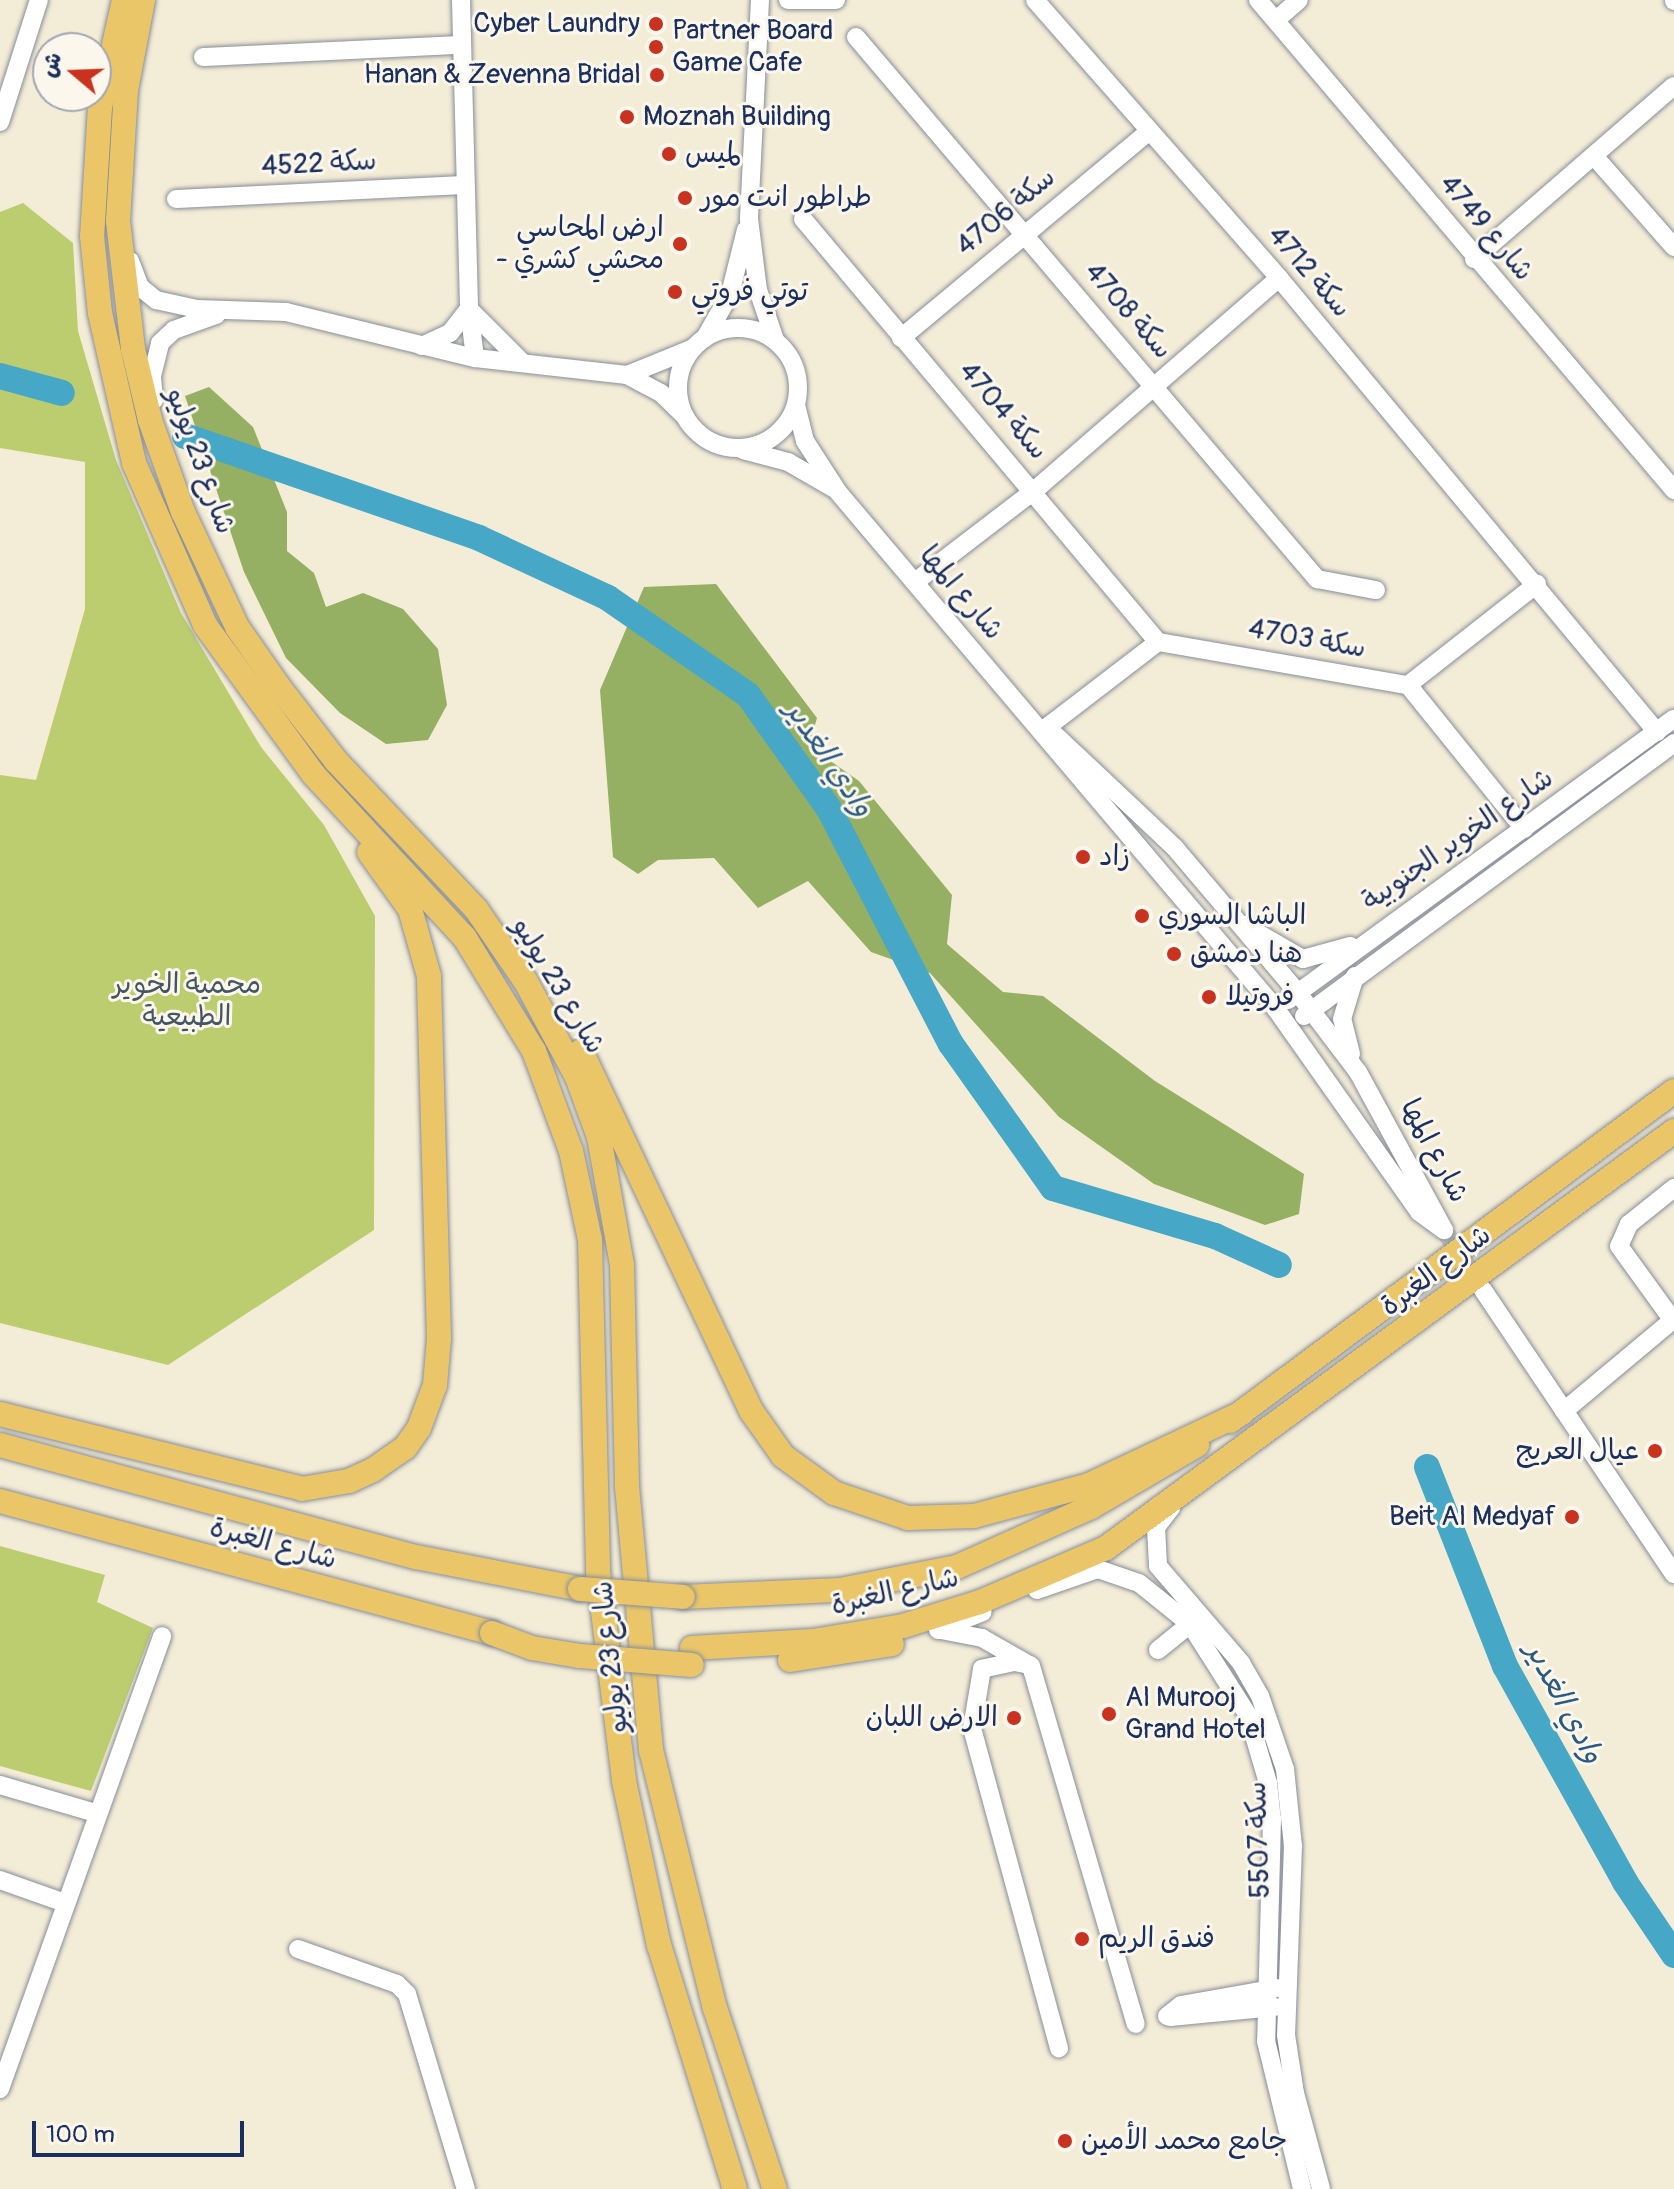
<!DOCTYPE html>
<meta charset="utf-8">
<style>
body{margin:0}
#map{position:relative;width:1674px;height:2189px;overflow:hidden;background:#f3ecd6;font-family:Pangolin,"Playpen Sans Arabic",sans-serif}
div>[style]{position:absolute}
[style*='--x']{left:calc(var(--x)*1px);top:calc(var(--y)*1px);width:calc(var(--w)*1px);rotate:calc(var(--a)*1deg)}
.green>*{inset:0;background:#bccd70}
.forest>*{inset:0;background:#95b062}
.river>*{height:26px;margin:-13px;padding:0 13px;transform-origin:13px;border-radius:13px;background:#46a7c6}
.minor-tunnel>*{height:18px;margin-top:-9px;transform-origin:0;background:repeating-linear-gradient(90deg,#c8c6be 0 18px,transparent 0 27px)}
.roads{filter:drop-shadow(0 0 2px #878e9a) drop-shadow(0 0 2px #878e9a)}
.minor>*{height:18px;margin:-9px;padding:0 9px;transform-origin:9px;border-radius:9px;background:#fff}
.minor>.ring{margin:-9px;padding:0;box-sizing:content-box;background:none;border:18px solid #fff;border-radius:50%}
.major>*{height:24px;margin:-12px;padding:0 12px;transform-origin:12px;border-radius:12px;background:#ebc669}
.bridges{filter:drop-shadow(0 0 2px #878e9a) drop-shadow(0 0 2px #878e9a)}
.major-bridge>*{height:24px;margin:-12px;padding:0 12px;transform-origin:12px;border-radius:12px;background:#ebc669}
.dots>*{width:22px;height:22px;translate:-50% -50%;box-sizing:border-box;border:4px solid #fbf7ec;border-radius:50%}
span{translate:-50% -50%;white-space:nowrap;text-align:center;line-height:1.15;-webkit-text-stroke:6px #fbf7ec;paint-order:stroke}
.poi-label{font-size:28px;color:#1b2f5e}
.right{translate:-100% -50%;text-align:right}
.left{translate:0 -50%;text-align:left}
.street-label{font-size:28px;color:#1b2f5e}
.park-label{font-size:28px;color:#435662}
.water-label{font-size:30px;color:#2a5982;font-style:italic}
.north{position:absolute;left:32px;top:32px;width:80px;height:80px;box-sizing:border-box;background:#fbf7ec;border:2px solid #a1a7b3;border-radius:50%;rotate:289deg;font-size:22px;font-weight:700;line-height:32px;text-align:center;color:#1b2f5e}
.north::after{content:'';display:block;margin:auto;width:28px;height:36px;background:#c8321e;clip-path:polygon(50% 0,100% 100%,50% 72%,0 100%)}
.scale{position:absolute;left:32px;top:2121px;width:212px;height:36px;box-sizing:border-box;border:4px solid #1b2f5e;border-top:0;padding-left:10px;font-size:24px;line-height:28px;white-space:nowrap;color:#1b2f5e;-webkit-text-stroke:6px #fbf7ec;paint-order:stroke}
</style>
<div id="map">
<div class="green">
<div style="clip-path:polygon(23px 203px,73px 243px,78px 331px,116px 460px,181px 613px,261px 747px,324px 825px,375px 916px,374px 1230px,168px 1365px,0 1323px,0 775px,36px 780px,85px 609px,85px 462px,0 448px,0 212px)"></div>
<div style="clip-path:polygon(0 1546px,105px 1575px,97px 1602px,153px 1628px,91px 1791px,0 1766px)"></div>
</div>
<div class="forest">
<div style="clip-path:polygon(209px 387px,253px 427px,287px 512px,287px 551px,314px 573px,326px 607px,363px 593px,403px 609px,438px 649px,447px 705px,428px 740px,386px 744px,340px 713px,286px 658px,244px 572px,185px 396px)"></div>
<div style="clip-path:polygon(716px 584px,817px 718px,809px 746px,859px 781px,952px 895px,947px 944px,1003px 992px,1043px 996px,1155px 1081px,1304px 1174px,1299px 1214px,1265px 1225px,1154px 1184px,1059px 1117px,930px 973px,871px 952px,808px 881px,758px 908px,714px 858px,658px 860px,638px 874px,613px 857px,600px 690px,644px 587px)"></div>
</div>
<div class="river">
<div style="--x:0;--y:376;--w:64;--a:15.3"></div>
<div style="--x:185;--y:436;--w:311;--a:19.1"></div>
<div style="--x:479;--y:538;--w:142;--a:24.9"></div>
<div style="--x:608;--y:598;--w:170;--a:34.7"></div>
<div style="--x:748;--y:695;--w:140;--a:54.6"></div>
<div style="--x:829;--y:809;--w:265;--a:62.6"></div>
<div style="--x:951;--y:1044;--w:176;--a:54.7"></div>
<div style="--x:1053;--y:1188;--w:169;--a:16.5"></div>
<div style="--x:1215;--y:1236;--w:70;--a:24.4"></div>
<div style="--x:1427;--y:1467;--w:214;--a:68.6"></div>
<div style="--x:1505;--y:1666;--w:247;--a:60.9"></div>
<div style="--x:1625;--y:1882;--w:88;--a:56.1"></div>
</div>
<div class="minor-tunnel">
<div style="--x:1444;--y:1230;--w:69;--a:56.8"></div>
</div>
<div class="roads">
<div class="minor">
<div style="--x:461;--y:0;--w:309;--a:88.5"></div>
<div style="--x:469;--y:309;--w:49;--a:83"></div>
<div style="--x:760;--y:0;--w:219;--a:92.9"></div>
<div style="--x:749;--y:219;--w:72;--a:82.8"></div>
<div style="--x:758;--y:290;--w:53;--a:71.2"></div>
<div style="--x:788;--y:0;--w:48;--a:0"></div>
<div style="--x:1035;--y:0;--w:370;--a:48.7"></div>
<div style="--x:1279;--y:278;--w:591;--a:50.22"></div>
<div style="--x:1258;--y:0;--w:643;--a:49.67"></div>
<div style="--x:1674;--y:0;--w:1;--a:90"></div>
<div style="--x:1276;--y:20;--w:30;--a:-41"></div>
<div style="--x:856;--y:37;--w:712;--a:49.62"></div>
<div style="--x:1317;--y:579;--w:60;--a:10.6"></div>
<div style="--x:203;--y:57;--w:259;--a:-2.7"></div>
<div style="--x:0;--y:122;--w:128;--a:-72.3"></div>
<div style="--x:1594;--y:156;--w:121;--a:48.7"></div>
<div style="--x:176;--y:199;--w:289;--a:-2.8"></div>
<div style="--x:803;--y:219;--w:552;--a:50"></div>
<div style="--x:1474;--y:259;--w:264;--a:-40.9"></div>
<div style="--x:130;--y:261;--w:28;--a:69"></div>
<div style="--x:140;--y:287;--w:21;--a:39"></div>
<div style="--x:156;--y:300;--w:42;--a:12.4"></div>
<div style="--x:197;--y:309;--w:89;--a:1.9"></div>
<div style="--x:286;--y:312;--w:195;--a:13.7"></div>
<div style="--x:475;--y:358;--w:153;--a:6.4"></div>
<div style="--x:627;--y:375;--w:38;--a:28"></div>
<div style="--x:661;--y:393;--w:32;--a:44"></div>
<div class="ring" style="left:678px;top:328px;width:102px;height:102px"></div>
<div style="--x:705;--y:338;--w:51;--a:-60.4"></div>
<div style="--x:730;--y:294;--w:66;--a:-76"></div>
<div style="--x:901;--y:338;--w:322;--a:-39.8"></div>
<div style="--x:422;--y:346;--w:31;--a:-25"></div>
<div style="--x:450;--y:333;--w:31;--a:-52"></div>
<div style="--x:469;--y:309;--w:75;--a:45"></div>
<div style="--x:627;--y:375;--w:69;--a:-22.1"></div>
<div style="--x:154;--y:400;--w:24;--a:-95"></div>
<div style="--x:152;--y:376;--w:34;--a:-76"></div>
<div style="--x:160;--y:343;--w:19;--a:-43"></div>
<div style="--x:174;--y:330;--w:45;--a:-19.7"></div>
<div style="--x:796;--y:405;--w:37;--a:76"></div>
<div style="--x:805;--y:441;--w:61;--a:57.1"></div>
<div style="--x:838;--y:492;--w:678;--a:49.73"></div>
<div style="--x:1276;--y:1009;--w:248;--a:54.8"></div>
<div style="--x:1419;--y:1212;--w:31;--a:36"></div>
<div style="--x:743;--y:450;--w:47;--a:14.9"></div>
<div style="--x:788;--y:462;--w:52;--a:30"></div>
<div style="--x:915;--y:582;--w:151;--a:-37.5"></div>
<div style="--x:1035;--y:490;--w:323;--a:-41"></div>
<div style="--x:1408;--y:685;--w:164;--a:-38.1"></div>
<div style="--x:1042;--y:731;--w:146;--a:-37.5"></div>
<div style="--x:1158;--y:642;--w:254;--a:9.8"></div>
<div style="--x:1408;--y:685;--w:185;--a:51.1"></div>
<div style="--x:1052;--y:732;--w:169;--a:43.3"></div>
<div style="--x:1175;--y:848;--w:190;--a:49.7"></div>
<div style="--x:1298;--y:993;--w:99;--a:52.8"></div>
<div style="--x:1358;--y:1072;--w:180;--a:61.4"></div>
<div style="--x:1244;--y:925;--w:68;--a:30"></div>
<div style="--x:1303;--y:959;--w:49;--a:-15.5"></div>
<div style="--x:1288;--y:1000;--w:477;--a:-36.1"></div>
<div style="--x:1304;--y:1016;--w:460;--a:-36.4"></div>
<div style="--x:1351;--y:1054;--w:36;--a:-104"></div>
<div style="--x:1342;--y:1019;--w:45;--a:-73.2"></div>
<div style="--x:1674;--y:1188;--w:58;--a:141.3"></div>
<div style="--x:1629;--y:1224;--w:24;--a:114"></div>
<div style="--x:1619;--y:1246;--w:94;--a:54.1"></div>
<div style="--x:1483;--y:1290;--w:342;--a:56.1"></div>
<div style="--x:1564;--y:1411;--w:142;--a:-39.9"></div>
<div style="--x:1171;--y:1508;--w:24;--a:128"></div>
<div style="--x:1156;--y:1527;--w:39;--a:87"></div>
<div style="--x:1158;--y:1566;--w:128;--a:49.4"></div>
<div style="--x:1241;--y:1663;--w:38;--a:60"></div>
<div style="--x:1260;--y:1696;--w:77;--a:71.1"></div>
<div style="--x:1285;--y:1769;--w:77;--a:84.1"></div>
<div style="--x:1293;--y:1846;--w:189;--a:92.1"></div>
<div style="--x:1286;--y:2035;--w:59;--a:81.2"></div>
<div style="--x:1295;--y:2093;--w:99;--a:74.8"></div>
<div style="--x:1037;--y:1590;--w:65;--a:-19"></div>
<div style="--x:1098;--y:1569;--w:43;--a:18.9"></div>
<div style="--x:1139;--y:1583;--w:65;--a:38.8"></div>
<div style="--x:1190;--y:1624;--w:108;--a:57.5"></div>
<div style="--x:1248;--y:1715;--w:71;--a:73.6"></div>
<div style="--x:1268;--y:1783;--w:36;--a:84"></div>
<div style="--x:1272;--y:1819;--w:222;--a:91.5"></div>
<div style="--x:1266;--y:2041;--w:152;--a:76.3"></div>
<div style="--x:938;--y:1630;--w:48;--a:-21.8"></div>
<div style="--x:941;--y:1630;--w:42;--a:11"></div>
<div style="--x:982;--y:1638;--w:56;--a:29.7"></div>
<div style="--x:1031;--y:1666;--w:373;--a:73.7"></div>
<div style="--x:1158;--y:1650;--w:41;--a:-39.1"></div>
<div style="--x:1030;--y:1665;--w:16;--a:-169"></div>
<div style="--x:1014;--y:1662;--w:33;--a:168"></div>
<div style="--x:982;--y:1669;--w:60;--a:99.6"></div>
<div style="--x:972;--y:1728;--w:332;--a:74.8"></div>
<div style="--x:0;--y:1785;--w:100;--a:16.3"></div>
<div style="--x:0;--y:1880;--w:69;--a:19.5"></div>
<div style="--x:298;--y:1949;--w:105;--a:19.5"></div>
<div style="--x:397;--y:1984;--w:14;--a:45"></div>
<div style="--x:407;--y:1994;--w:204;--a:73.2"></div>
<div style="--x:1167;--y:2016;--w:18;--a:-38"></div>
<div style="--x:1181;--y:2005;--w:97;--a:-10.1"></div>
<div style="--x:1170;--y:2017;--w:105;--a:-5.4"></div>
<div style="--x:0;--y:2089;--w:481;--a:-70.3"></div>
</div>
<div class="major">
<div style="--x:124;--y:0;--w:110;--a:102.6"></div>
<div style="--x:100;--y:107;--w:129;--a:93.5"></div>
<div style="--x:92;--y:236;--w:77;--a:84.1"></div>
<div style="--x:100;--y:313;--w:154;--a:77.2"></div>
<div style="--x:134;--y:463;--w:177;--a:66.3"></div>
<div style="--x:205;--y:625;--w:185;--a:54"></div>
<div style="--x:314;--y:775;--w:222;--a:47.2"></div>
<div style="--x:465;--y:938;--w:132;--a:58.6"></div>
<div style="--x:534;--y:1051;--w:107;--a:69.7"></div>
<div style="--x:571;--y:1151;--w:91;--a:77.9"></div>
<div style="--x:590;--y:1240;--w:331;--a:88.6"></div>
<div style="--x:598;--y:1571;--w:212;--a:82.9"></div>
<div style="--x:624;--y:1781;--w:168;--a:78"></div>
<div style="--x:659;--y:1945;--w:256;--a:72.7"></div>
<div style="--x:143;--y:0;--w:92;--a:100.7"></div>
<div style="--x:126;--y:90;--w:131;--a:93.5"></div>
<div style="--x:118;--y:221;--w:129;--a:83.3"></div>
<div style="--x:133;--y:349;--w:73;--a:76.5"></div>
<div style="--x:150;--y:420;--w:98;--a:70.3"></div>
<div style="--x:183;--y:512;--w:127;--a:64.8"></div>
<div style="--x:237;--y:627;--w:73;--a:55"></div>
<div style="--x:279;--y:687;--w:93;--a:52.4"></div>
<div style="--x:336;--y:761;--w:204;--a:46.6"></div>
<div style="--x:476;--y:909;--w:88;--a:55.6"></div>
<div style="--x:526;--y:982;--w:108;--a:61.8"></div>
<div style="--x:577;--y:1077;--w:64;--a:69.9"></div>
<div style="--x:599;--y:1137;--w:130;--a:79.8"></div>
<div style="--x:622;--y:1265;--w:221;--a:88.7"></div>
<div style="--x:627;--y:1486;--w:265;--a:84.8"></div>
<div style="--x:651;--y:1750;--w:266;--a:76.1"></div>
<div style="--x:715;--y:2008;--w:191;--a:71.7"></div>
<div style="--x:581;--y:1051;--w:399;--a:64.7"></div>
<div style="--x:752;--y:1412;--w:54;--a:54.8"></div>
<div style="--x:783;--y:1456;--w:63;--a:36"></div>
<div style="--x:834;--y:1493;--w:78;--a:18.7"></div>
<div style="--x:908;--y:1518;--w:66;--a:-1.7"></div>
<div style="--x:974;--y:1516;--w:119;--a:-15.1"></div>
<div style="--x:1089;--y:1485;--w:169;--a:-25.2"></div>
<div style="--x:0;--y:1414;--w:311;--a:13.9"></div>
<div style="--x:302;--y:1489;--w:48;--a:-9.7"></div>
<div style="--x:349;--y:1481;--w:26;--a:-25"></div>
<div style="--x:373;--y:1470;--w:39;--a:-35"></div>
<div style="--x:405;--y:1448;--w:24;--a:-55"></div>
<div style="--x:419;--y:1428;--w:46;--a:-69.6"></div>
<div style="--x:435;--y:1385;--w:47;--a:-85.1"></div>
<div style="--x:439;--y:1338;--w:362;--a:-91.6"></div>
<div style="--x:429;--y:976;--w:70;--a:-105.8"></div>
<div style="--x:410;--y:909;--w:70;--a:-125.7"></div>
<div style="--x:1230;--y:1421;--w:553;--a:-36.62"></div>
<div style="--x:0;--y:1445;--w:431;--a:15.1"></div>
<div style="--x:416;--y:1557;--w:167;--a:11"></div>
<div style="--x:0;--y:1501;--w:509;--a:15.02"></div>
<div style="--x:683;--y:1597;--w:157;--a:-2.6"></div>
<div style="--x:840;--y:1590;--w:119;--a:-11.1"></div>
<div style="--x:957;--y:1567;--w:147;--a:-24.1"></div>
<div style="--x:1091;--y:1507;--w:123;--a:-30.3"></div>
<div style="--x:692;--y:1648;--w:121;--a:-3.3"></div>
<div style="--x:813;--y:1641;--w:91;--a:-9.5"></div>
<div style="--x:903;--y:1626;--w:81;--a:-17.3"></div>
<div style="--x:980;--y:1602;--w:137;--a:-23.2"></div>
<div style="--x:1106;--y:1548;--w:705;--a:-36.28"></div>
<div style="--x:790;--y:1660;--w:103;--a:-8.9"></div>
</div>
</div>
<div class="bridges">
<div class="major-bridge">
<div style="--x:580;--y:1589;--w:103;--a:4.4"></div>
<div style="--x:492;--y:1633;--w:43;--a:20.6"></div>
<div style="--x:532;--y:1648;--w:49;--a:9.5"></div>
<div style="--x:580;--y:1656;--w:112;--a:4.6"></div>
</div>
</div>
<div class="dots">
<div style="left:656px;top:24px;background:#c8321e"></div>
<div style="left:656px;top:47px;background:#c8321e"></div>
<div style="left:657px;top:75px;background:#c8321e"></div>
<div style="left:627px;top:117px;background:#c8321e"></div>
<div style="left:669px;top:154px;background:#c8321e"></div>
<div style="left:685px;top:198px;background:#c8321e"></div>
<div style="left:680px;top:244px;background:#c8321e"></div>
<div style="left:675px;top:292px;background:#c8321e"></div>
<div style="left:1083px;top:857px;background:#c8321e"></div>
<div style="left:1142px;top:916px;background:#c8321e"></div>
<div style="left:1174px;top:954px;background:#c8321e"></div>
<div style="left:1209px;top:997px;background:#c8321e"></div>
<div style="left:1655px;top:1451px;background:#c8321e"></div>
<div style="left:1572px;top:1517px;background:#c8321e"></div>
<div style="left:1109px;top:1714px;background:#c8321e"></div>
<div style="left:1014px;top:1718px;background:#c8321e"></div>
<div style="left:1082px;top:1939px;background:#c8321e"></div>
<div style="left:1065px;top:2141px;background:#c8321e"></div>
</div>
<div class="poi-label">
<span class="right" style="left:640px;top:24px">Cyber Laundry</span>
<span class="left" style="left:672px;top:47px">Partner Board<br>Game Cafe</span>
<span class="right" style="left:641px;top:75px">Hanan &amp; Zevenna Bridal</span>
<span class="left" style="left:643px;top:117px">Moznah Building</span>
<span class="left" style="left:685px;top:154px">لميس</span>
<span class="left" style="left:701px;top:198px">طراطور انت مور</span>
<span class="right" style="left:664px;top:244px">ارض المحاسي<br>- محشي كشري</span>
<span class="left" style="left:691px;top:292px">توتي فروتي</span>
<span class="left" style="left:1099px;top:857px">زاد</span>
<span class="left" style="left:1158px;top:916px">الباشا السوري</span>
<span class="left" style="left:1190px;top:954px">هنا دمشق</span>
<span class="left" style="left:1225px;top:997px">فروتيلا</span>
<span class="right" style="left:1639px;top:1451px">عيال العريج</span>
<span class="right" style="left:1556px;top:1517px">Beit Al Medyaf</span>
<span class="left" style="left:1125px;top:1714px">Al Murooj<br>Grand Hotel</span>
<span class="right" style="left:998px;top:1718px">الارض اللبان</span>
<span class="left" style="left:1098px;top:1939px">فندق الريم</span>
<span class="left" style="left:1081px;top:2141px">جامع محمد الأمين</span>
</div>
<div class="street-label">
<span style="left:319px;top:164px;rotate:-3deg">سكة 4522</span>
<span style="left:1006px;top:212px;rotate:-40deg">4706 سكة</span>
<span style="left:1486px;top:228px;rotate:50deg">4749 شارع</span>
<span style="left:1309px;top:272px;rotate:49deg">سكة 4712</span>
<span style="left:1128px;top:311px;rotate:49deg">سكة 4708</span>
<span style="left:1003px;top:411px;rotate:49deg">سكة 4704</span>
<span style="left:200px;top:461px;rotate:70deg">شارع 23 يوليو</span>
<span style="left:961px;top:593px;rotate:50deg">شارع المها</span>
<span style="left:1307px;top:639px;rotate:10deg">4703 سكة</span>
<span style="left:1458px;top:840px;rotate:-35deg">شارع الخوير الجنوبية</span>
<span style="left:558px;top:986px;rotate:59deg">شارع 23 يوليو</span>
<span style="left:1434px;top:1151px;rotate:62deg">شارع المها</span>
<span style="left:1436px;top:1271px;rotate:-37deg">شارع الغبرة</span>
<span style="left:273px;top:1544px;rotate:15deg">شارع الغبرة</span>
<span style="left:895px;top:1592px;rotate:-13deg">شارع الغبرة</span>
<span style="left:611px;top:1657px;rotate:-96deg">شارع 23 يوليو</span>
<span style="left:1259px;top:1840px;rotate:-92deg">سكة 5507</span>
</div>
<div class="park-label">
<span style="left:187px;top:1001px">محمية الخوير<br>الطبيعية</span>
</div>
<div class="water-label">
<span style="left:829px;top:759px;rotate:56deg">وادي الغدير</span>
<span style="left:1564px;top:1703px;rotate:62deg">وادي الغدير</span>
</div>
<div class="north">ش</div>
<div class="scale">100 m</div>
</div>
